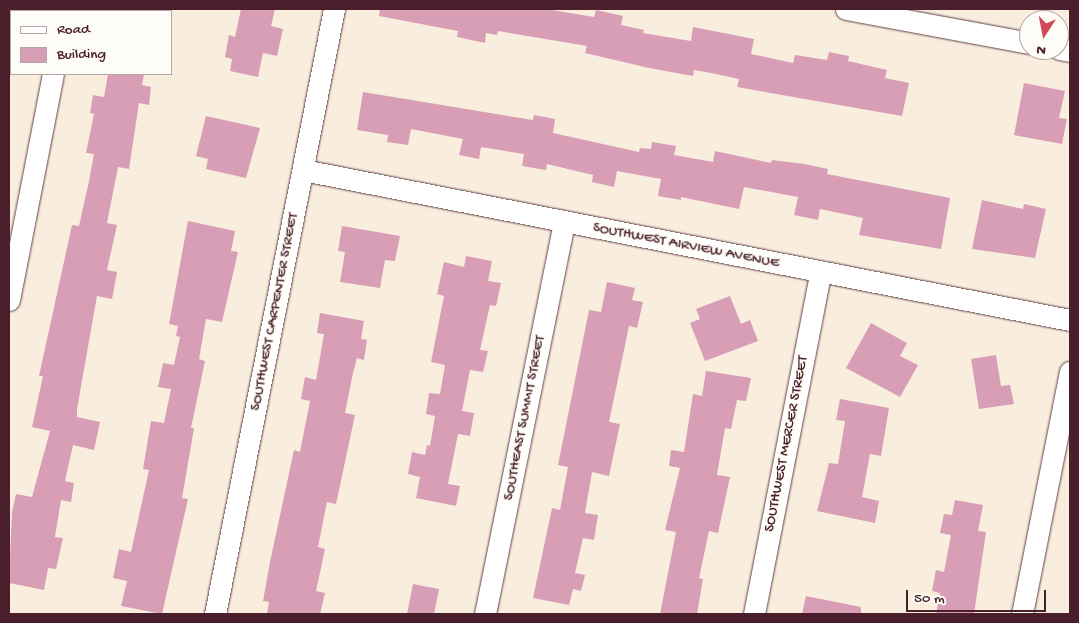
<!DOCTYPE html>
<style>
body{margin:0}
#map{position:relative;width:1079px;height:623px;overflow:hidden;background:#f9eede;font-family:"Gochi Hand",sans-serif}
div>[style]{position:absolute}
[style*='--x']{left:calc(var(--x)*1px);top:calc(var(--y)*1px);width:calc(var(--w)*1px);rotate:calc(var(--a)*1deg)}
.building>*{inset:0;background:#d79eb5}
.roads{filter:drop-shadow(0 0 1px #643e46) drop-shadow(0 0 1px #643e46)}
.minor>*{height:21px;margin:-10.5px;padding:0 10.5px;transform-origin:10.5px;border-radius:10.5px;background:#fff}
span{translate:-50% -50%;white-space:nowrap;text-align:center;line-height:1.15;-webkit-text-stroke:4.5px #fdfcf7;paint-order:stroke}
.street-label{font-size:15px;color:#4a1f2b}
.frame{position:absolute;inset:0;border:10px solid #4a1f2b;pointer-events:none}
.legend{position:absolute;left:10px;top:10px;width:162px;height:65px;box-sizing:border-box;background:#fdfcf7;border:1px solid #b5a4a5;margin:0;padding:6px 9px;list-style:none;font-size:15px;color:#4a1f2b}
.legend li{display:flex;align-items:center;gap:10px;height:25px}
.legend b{width:25px;border:1px solid #b5a4a5}
.north{position:absolute;left:1019px;top:10px;width:50px;height:50px;box-sizing:border-box;background:#fdfcf7;border:1px solid #b5a4a5;border-radius:50%;rotate:191deg;font-size:14px;font-weight:700;line-height:20px;text-align:center;color:#4a1f2b}
.north::after{content:'';display:block;margin:auto;width:18px;height:22px;background:#d1495b;clip-path:polygon(50% 0,100% 100%,50% 72%,0 100%)}
.scale{position:absolute;left:906px;top:590px;width:140px;height:22px;box-sizing:border-box;border:2px solid #4a1f2b;border-top:0;padding-left:6px;font-size:15px;line-height:18px;white-space:nowrap;color:#4a1f2b;-webkit-text-stroke:4px #fdfcf7;paint-order:stroke}
</style>
<div id="map">
<div class="building">
<div style="clip-path:polygon(241px 9px,275px 9px,271px 26px,283px 29px,277px 56px,263px 53px,258px 77px,230px 71px,232px 59px,225px 57px,229px 35px,235px 37px)"></div>
<div style="clip-path:polygon(380px 9px,546px 9px,594px 17px,596px 10px,623px 16px,621px 25px,644px 30px,643px 33px,691px 41px,693px 27px,754px 39px,751px 54px,793px 63px,795px 55px,827px 60px,829px 52px,849px 56px,848px 61px,887px 70px,885px 78px,909px 83px,902px 116px,737px 87px,739px 79px,711px 73px,694px 70px,693px 76px,649px 68px,585px 53px,587px 46px,498px 31px,497px 35px,486px 33px,485px 43px,457px 37px,458px 31px,379px 16px)"></div>
<div style="clip-path:polygon(108px 74px,144px 74px,142px 85px,151px 87px,149px 105px,139px 103px,129px 169px,118px 167px,107px 223px,117px 225px,107px 270px,117px 272px,112px 299px,97px 296px,77px 409px,77px 417px,100px 422px,94px 450px,73px 445px,65px 481px,74px 483px,71px 502px,61px 500px,55px 537px,63px 538px,56px 569px,48px 568px,44px 590px,9px 583px,12px 512px,16px 494px,32px 497px,50px 431px,32px 427px,43px 376px,39px 376px,72px 225px,79px 226px,89px 181px,94px 154px,86px 153px,94px 114px,90px 113px,93px 95px,104px 97px)"></div>
<div style="clip-path:polygon(1024px 83px,1065px 91px,1059px 118px,1067px 119px,1062px 144px,1014px 135px)"></div>
<div style="clip-path:polygon(363px 92px,533px 120px,534px 115px,555px 119px,553px 133px,639px 152px,640px 148px,651px 149px,652px 142px,676px 146px,674px 155px,713px 162px,715px 151px,771px 163px,772px 160px,804px 164px,828px 169px,827px 174px,950px 198px,941px 249px,859px 235px,863px 218px,820px 209px,818px 220px,794px 215px,798px 197px,744px 187px,739px 209px,681px 197px,681px 200px,658px 196px,661px 179px,617px 171px,614px 187px,592px 182px,593px 175px,547px 164px,546px 170px,522px 166px,524px 154px,481px 147px,479px 159px,459px 155px,463px 139px,411px 129px,408px 145px,387px 142px,388px 135px,357px 130px)"></div>
<div style="clip-path:polygon(206px 116px,260px 128px,246px 178px,206px 169px,208px 159px,196px 156px)"></div>
<div style="clip-path:polygon(982px 200px,1023px 209px,1024px 204px,1046px 209px,1035px 258px,972px 249px)"></div>
<div style="clip-path:polygon(188px 221px,235px 231px,231px 251px,238px 252px,222px 322px,206px 319px,199px 359px,205px 361px,191px 428px,194px 428px,182px 498px,188px 499px,162px 614px,121px 606px,127px 581px,113px 578px,119px 549px,131px 552px,149px 470px,143px 469px,151px 421px,164px 423px,171px 389px,158px 387px,163px 363px,174px 365px,180px 337px,176px 336px,178px 326px,169px 324px)"></div>
<div style="clip-path:polygon(342px 226px,400px 236px,395px 261px,385px 260px,380px 288px,340px 282px,345px 252px,338px 251px)"></div>
<div style="clip-path:polygon(466px 256px,492px 261px,488px 281px,501px 283px,496px 306px,490px 305px,480px 350px,488px 351px,483px 372px,470px 370px,462px 411px,474px 413px,470px 436px,458px 434px,448px 484px,460px 486px,456px 506px,416px 498px,420px 477px,408px 474px,412px 452px,425px 455px,427px 445px,430px 446px,435px 416px,426px 414px,429px 393px,440px 394px,445px 365px,431px 362px,444px 296px,437px 294px,444px 262px,464px 267px)"></div>
<div style="clip-path:polygon(607px 282px,635px 288px,632px 300px,643px 302px,637px 328px,629px 326px,609px 422px,620px 424px,609px 476px,592px 472px,585px 513px,598px 515px,594px 540px,583px 538px,575px 573px,585px 575px,581px 591px,573px 589px,569px 605px,533px 598px,552px 508px,560px 510px,568px 467px,558px 465px,589px 310px,601px 312px)"></div>
<div style="clip-path:polygon(730px 296px,741px 324px,750px 320px,758px 341px,705px 361px,690px 323px,700px 319px,696px 309px)"></div>
<div style="clip-path:polygon(320px 313px,364px 321px,361px 339px,367px 340px,364px 360px,357px 358px,353px 373px,345px 413px,355px 415px,336px 504px,327px 502px,318px 547px,325px 549px,316px 591px,325px 593px,320px 614px,267px 614px,269px 602px,263px 601px,270px 562px,294px 450px,300px 452px,310px 401px,301px 399px,305px 377px,316px 380px,324px 334px,317px 333px)"></div>
<div style="clip-path:polygon(871px 323px,907px 343px,900px 356px,918px 365px,900px 397px,846px 368px)"></div>
<div style="clip-path:polygon(996px 355px,1001px 386px,1010px 385px,1014px 404px,979px 409px,971px 359px)"></div>
<div style="clip-path:polygon(706px 371px,751px 378px,746px 401px,737px 400px,731px 429px,725px 428px,717px 475px,730px 477px,718px 533px,709px 531px,699px 578px,703px 579px,697px 614px,660px 614px,676px 532px,665px 530px,680px 468px,669px 466px,671px 450px,684px 452px,693px 394px,702px 396px)"></div>
<div style="clip-path:polygon(840px 399px,889px 408px,881px 456px,870px 454px,862px 497px,879px 501px,875px 523px,817px 511px,829px 463px,838px 464px,845px 421px,836px 420px)"></div>
<div style="clip-path:polygon(955px 500px,983px 505px,978px 531px,986px 532px,974px 614px,936px 614px,940px 593px,932px 591px,936px 570px,944px 572px,951px 535px,940px 533px,944px 514px,952px 515px)"></div>
<div style="clip-path:polygon(413px 584px,439px 589px,434px 614px,407px 614px)"></div>
<div style="clip-path:polygon(806px 596px,861px 607px,861px 614px,802px 614px)"></div>
</div>
<div class="roads">
<div class="minor">
<div style="--x:846;--y:9;--w:186;--a:10.5"></div>
<div style="--x:65;--y:11;--w:2;--a:-63"></div>
<div style="--x:1059;--y:49;--w:11;--a:10"></div>
<div style="--x:303;--y:170;--w:782;--a:11.07"></div>
<div style="--x:9;--y:300;--w:230;--a:-79"></div>
<div style="--x:215;--y:614;--w:617;--a:-78.87"></div>
<div style="--x:485;--y:614;--w:400;--a:-78.6"></div>
<div style="--x:754;--y:614;--w:347;--a:-79"></div>
<div style="--x:1022;--y:614;--w:247;--a:-78.8"></div>
</div>
</div>
<div class="street-label">
<span style="left:686px;top:246px;rotate:11deg">SOUTHWEST AIRVIEW AVENUE</span>
<span style="left:275px;top:312px;rotate:-79deg">SOUTHWEST CARPENTER STREET</span>
<span style="left:525px;top:418px;rotate:-79deg">SOUTHEAST SUMMIT STREET</span>
<span style="left:787px;top:444px;rotate:-79deg">SOUTHWEST MERCER STREET</span>
</div>
<div class="frame"></div>
<ul class="legend">
<li><b style="height:6px;background:#fff"></b>Road</li>
<li><b style="height:14px;background:#d79eb5"></b>Building</li>
</ul>
<div class="north">N</div>
<div class="scale">50 m</div>
</div>
